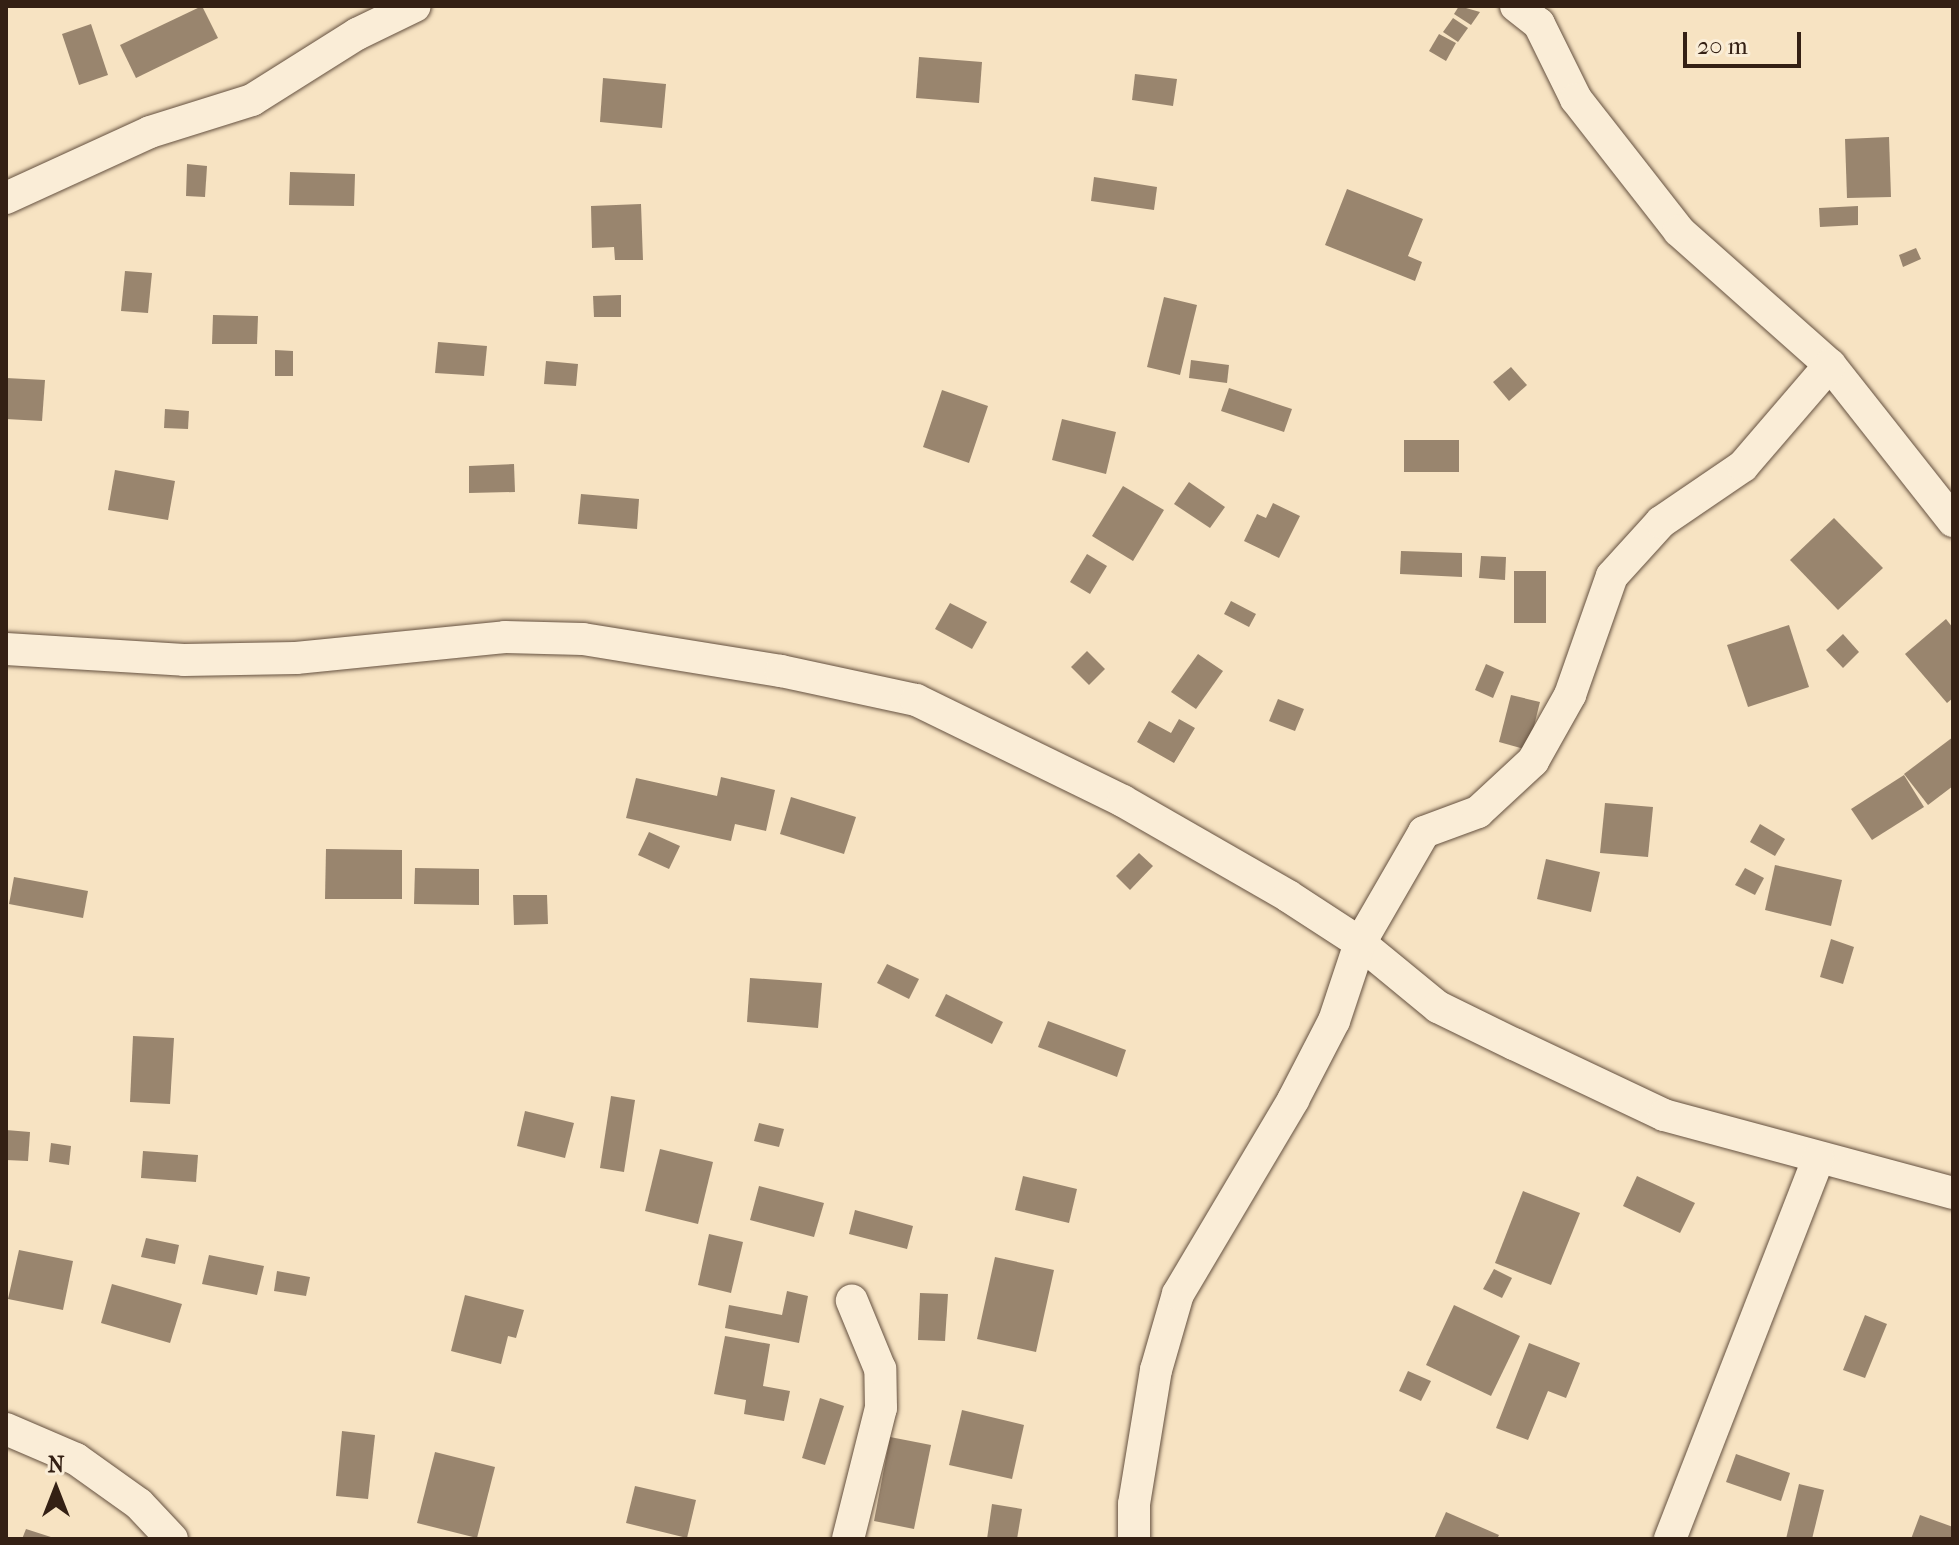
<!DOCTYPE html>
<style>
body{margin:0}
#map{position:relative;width:1959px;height:1545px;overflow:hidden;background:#f7e3c2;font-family:"IM FELL French Canon",serif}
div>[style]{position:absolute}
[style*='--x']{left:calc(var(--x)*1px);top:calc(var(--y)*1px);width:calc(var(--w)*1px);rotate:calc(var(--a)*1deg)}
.building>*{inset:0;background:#99856e}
.roads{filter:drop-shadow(0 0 2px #655140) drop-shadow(0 0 2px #655140)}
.street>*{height:32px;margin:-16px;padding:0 16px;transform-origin:16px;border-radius:16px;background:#faedd7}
span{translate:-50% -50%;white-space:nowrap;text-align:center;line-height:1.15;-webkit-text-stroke:6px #faedd7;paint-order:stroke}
.frame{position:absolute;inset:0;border:8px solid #342014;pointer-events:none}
.north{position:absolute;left:16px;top:1449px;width:80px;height:80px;-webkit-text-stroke:6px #faedd7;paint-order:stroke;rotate:0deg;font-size:22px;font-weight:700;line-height:32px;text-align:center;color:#342014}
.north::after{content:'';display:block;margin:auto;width:28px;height:36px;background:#342014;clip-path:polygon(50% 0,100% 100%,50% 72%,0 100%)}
.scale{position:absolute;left:1683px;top:32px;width:118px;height:36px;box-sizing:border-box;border:4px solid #342014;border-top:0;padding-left:10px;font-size:24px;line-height:28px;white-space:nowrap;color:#342014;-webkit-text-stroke:6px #faedd7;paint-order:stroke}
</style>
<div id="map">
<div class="building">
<div style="clip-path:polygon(202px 6px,218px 38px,136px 78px,120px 45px)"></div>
<div style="clip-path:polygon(1459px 6px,1480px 12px,1471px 25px,1454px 14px)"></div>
<div style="clip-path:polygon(1453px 18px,1468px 28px,1458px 42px,1443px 32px)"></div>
<div style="clip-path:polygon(91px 24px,108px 75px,79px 85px,62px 34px)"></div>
<div style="clip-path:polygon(1439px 34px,1456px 43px,1446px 61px,1429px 51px)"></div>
<div style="clip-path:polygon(919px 57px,982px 62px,979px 103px,916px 98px)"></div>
<div style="clip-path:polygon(1135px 74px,1177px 79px,1173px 106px,1132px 100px)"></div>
<div style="clip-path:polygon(603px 78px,666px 84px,662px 128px,600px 122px)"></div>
<div style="clip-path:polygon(1889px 137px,1891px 197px,1847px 198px,1845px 139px)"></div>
<div style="clip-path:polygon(187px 164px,207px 166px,205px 197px,186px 196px)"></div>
<div style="clip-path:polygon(290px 172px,355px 174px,354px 206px,289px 205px)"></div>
<div style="clip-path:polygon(1094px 177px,1157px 187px,1154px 210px,1091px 201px)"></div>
<div style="clip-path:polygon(1347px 189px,1423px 219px,1408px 256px,1422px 262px,1415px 281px,1325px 245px)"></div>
<div style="clip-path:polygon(641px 204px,643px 260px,615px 260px,614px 247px,592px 248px,591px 206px)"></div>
<div style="clip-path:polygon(1858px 206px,1858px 225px,1820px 227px,1819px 208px)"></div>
<div style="clip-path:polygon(1916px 248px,1921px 259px,1903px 267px,1899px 255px)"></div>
<div style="clip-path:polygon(125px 271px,152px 273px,148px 313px,121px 311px)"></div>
<div style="clip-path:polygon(621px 295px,621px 317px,594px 317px,593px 296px)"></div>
<div style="clip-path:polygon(1164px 297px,1197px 305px,1180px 375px,1147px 367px)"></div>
<div style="clip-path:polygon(213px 315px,258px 316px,257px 344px,212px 344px)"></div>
<div style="clip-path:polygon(438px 342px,487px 346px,484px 376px,435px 373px)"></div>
<div style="clip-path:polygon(275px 350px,293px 351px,293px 376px,275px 376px)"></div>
<div style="clip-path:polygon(1191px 360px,1229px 365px,1227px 383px,1189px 378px)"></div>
<div style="clip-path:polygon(546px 361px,578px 364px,576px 386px,544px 384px)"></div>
<div style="clip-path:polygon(1511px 367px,1527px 385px,1509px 401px,1493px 382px)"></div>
<div style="clip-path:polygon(6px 378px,45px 380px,42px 421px,6px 419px)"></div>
<div style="clip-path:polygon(1229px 388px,1292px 409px,1284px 432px,1221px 411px)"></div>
<div style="clip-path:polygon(942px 390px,988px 406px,969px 463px,923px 447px)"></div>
<div style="clip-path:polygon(165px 409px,189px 411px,188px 429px,164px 428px)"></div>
<div style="clip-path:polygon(1062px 419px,1116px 432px,1106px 474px,1052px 460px)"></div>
<div style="clip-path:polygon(1404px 440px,1459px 440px,1459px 472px,1404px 472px)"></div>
<div style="clip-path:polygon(514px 464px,515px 492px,469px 493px,469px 466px)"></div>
<div style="clip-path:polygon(115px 470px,175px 481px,168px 520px,108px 510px)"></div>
<div style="clip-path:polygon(1189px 482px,1225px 507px,1210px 528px,1174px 504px)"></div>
<div style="clip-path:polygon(1123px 486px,1164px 510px,1133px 561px,1092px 536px)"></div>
<div style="clip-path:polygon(581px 494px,639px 499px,637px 529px,578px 524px)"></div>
<div style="clip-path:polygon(1273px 503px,1300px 516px,1279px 558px,1244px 541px,1257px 514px,1266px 518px)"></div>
<div style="clip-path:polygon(1834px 518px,1883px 568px,1838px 610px,1790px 560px)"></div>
<div style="clip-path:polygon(1401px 551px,1462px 553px,1462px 577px,1400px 574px)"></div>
<div style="clip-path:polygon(1087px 554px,1107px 566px,1090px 594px,1070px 582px)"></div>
<div style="clip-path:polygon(1481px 556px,1506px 557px,1505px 580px,1479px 578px)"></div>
<div style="clip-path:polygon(1514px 571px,1546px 571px,1546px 623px,1514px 623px)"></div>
<div style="clip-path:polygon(1231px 601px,1256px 614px,1249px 627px,1224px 614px)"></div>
<div style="clip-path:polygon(950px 603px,987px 622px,972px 649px,935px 629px)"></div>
<div style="clip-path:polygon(1946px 619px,1953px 628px,1953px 698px,1947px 703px,1905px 654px)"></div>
<div style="clip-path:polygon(1789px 625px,1809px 687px,1748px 707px,1727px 645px)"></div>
<div style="clip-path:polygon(1843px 634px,1859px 652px,1843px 668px,1826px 650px)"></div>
<div style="clip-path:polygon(1087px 651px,1105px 669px,1089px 685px,1071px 667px)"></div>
<div style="clip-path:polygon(1198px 654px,1223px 671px,1196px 709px,1171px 692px)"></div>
<div style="clip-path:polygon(1486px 664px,1504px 672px,1493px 698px,1475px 690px)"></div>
<div style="clip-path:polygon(1511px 695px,1540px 702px,1528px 750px,1499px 742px)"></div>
<div style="clip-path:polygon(1278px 699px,1304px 709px,1295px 731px,1269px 721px)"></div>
<div style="clip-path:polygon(1179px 719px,1195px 728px,1174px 763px,1137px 742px,1149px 721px,1171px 733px)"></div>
<div style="clip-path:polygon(1953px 737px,1953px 786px,1928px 805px,1904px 774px)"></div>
<div style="clip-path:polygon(1904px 775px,1924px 807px,1872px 840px,1851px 809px)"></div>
<div style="clip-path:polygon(721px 777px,775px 790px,766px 831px,735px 824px,731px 841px,626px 818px,636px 778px,717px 796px)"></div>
<div style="clip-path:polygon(791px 797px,856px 817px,844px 854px,780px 834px)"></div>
<div style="clip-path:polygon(1605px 803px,1653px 807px,1648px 857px,1600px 853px)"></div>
<div style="clip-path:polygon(1760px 824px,1785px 839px,1775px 856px,1750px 842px)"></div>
<div style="clip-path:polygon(649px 832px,680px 846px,669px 869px,638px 855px)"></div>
<div style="clip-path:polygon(326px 849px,402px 850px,402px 899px,325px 899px)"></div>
<div style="clip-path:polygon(1139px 853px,1153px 866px,1130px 890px,1116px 876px)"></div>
<div style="clip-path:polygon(1546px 859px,1600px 872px,1591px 912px,1537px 899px)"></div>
<div style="clip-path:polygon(1775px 865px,1842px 880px,1831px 926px,1765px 910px)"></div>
<div style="clip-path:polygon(415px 868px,479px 869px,479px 905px,414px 904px)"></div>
<div style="clip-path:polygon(1745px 868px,1764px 878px,1755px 895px,1735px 885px)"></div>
<div style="clip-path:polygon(14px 877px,88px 891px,83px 918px,9px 904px)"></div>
<div style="clip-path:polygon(513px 895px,547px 895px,548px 924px,514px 925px)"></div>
<div style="clip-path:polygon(1831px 939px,1854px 947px,1843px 984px,1820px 977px)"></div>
<div style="clip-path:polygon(887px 964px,919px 979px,909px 999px,877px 983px)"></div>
<div style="clip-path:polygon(750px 978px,822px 983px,818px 1028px,747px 1022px)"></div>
<div style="clip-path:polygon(946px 994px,1003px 1022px,992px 1044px,935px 1016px)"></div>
<div style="clip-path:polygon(1048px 1021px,1126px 1050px,1117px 1077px,1038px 1047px)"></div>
<div style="clip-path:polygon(133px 1036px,174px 1038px,170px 1104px,130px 1102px)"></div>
<div style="clip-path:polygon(611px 1096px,635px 1100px,624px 1172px,600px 1168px)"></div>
<div style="clip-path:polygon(525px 1111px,574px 1123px,565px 1158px,517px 1146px)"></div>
<div style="clip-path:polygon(759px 1123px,784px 1129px,779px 1147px,754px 1141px)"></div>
<div style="clip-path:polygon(6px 1130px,30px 1132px,28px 1161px,6px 1160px)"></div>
<div style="clip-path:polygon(51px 1143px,71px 1146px,69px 1165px,49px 1162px)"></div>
<div style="clip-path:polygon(660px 1149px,713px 1162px,698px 1224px,645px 1211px)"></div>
<div style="clip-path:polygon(143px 1151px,198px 1155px,196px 1182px,141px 1178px)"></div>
<div style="clip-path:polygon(1023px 1176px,1077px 1189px,1069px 1223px,1015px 1210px)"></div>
<div style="clip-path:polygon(1637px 1176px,1695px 1203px,1680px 1233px,1623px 1206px)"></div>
<div style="clip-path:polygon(759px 1186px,824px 1203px,814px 1237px,750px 1220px)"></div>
<div style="clip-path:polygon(1523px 1191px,1580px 1213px,1551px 1285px,1495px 1263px)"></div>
<div style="clip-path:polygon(855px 1210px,913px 1226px,907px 1249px,849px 1234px)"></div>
<div style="clip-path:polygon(709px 1234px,743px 1242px,731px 1293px,698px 1285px)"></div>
<div style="clip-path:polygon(146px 1238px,179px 1245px,175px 1264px,141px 1257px)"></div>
<div style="clip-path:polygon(19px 1250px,73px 1261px,63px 1310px,8px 1299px)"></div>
<div style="clip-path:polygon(209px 1255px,264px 1266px,257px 1295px,202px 1284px)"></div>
<div style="clip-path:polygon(995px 1257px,1054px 1270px,1036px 1352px,977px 1339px)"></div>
<div style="clip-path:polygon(1494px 1269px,1512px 1278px,1502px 1298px,1483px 1289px)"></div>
<div style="clip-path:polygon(277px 1271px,310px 1277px,306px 1296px,274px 1291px)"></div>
<div style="clip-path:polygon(112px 1284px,182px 1304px,170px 1343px,101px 1323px)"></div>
<div style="clip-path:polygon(787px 1291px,808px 1296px,799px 1343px,725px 1328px,729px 1305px,782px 1315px)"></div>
<div style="clip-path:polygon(920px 1293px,948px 1294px,945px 1341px,918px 1340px)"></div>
<div style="clip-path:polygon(465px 1295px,524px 1310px,516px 1338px,508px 1336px,501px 1364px,451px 1351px)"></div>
<div style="clip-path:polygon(1454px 1305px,1520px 1336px,1491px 1396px,1426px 1365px)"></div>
<div style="clip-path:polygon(1865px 1315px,1887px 1324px,1865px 1378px,1843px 1370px)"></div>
<div style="clip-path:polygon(725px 1336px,770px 1344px,763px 1386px,790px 1391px,784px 1421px,744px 1414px,746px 1400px,714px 1394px)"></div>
<div style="clip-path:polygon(1529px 1343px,1580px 1363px,1566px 1398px,1548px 1391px,1528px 1440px,1496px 1428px)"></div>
<div style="clip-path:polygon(1408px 1371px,1431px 1381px,1421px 1401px,1399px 1391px)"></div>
<div style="clip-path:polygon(820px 1398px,844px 1406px,825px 1465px,802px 1458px)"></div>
<div style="clip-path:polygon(962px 1410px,1024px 1425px,1012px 1479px,949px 1465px)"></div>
<div style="clip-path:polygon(342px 1431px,375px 1435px,368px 1499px,336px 1496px)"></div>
<div style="clip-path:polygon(890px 1437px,931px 1445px,914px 1529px,874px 1521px)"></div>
<div style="clip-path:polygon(435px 1452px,495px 1467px,477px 1538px,417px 1523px)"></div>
<div style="clip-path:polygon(1736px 1454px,1790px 1473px,1781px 1501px,1726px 1482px)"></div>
<div style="clip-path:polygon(1799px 1484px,1824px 1490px,1812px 1539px,1786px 1539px)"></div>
<div style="clip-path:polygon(635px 1486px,696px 1500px,687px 1538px,626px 1523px)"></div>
<div style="clip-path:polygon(992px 1504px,1022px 1509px,1017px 1539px,987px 1539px)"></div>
<div style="clip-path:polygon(1446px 1512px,1499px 1535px,1497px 1539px,1434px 1539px)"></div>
<div style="clip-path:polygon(1920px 1515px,1953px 1527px,1953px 1539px,1911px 1539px)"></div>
<div style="clip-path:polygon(26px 1529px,54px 1538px,54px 1539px,22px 1539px)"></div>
</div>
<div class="roads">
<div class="street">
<div style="--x:1516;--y:6;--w:29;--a:38"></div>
<div style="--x:1539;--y:24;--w:84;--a:63.7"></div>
<div style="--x:1576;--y:99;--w:167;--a:52"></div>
<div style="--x:1679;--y:231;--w:202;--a:41.6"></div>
<div style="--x:1830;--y:365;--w:199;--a:51.7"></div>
<div style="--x:6;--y:198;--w:158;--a:-24.6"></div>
<div style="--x:150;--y:132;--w:107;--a:-17.4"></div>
<div style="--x:252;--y:100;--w:124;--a:-32.2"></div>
<div style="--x:357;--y:34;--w:64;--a:-25.8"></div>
<div style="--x:6;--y:649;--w:178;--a:3.5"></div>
<div style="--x:184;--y:660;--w:112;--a:-1"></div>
<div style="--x:296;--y:658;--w:210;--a:-5.7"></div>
<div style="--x:505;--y:637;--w:78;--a:1.5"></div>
<div style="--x:583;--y:639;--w:201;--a:9.2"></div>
<div style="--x:781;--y:671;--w:138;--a:12.1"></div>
<div style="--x:916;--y:700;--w:230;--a:26"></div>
<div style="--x:1123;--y:801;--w:190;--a:29.9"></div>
<div style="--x:1288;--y:896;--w:86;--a:33.1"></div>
<div style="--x:1360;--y:943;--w:101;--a:39.4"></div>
<div style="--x:1438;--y:1007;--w:85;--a:26"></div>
<div style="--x:1514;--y:1044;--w:166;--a:25.3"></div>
<div style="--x:1664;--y:1115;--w:299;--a:15.1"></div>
<div style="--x:6;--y:1429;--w:76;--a:23.2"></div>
<div style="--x:76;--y:1459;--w:77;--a:35.5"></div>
<div style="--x:139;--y:1504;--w:48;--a:46.7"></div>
<div style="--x:848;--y:1539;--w:135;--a:-75.9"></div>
<div style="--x:881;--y:1408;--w:39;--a:-91"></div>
<div style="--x:880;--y:1369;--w:74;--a:-112.4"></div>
<div style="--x:1134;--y:1539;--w:35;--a:-90"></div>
<div style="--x:1134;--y:1504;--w:136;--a:-80.7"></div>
<div style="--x:1156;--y:1370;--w:79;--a:-73.9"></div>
<div style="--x:1178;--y:1294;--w:226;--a:-59.3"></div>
<div style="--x:1293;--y:1100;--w:89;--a:-62.6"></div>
<div style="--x:1334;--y:1021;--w:82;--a:-71.6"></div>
<div style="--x:1360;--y:943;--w:128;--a:-60"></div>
<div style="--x:1424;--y:832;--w:58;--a:-20.3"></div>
<div style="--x:1478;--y:812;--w:75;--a:-42.8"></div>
<div style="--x:1533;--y:761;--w:76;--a:-60.7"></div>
<div style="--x:1570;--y:695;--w:126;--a:-70.6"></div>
<div style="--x:1612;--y:576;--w:73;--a:-47.8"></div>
<div style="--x:1661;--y:522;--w:99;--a:-34.3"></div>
<div style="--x:1743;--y:466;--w:133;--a:-49.3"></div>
<div style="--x:1670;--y:1539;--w:408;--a:-68.7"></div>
</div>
</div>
<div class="frame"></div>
<div class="north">N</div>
<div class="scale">20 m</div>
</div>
